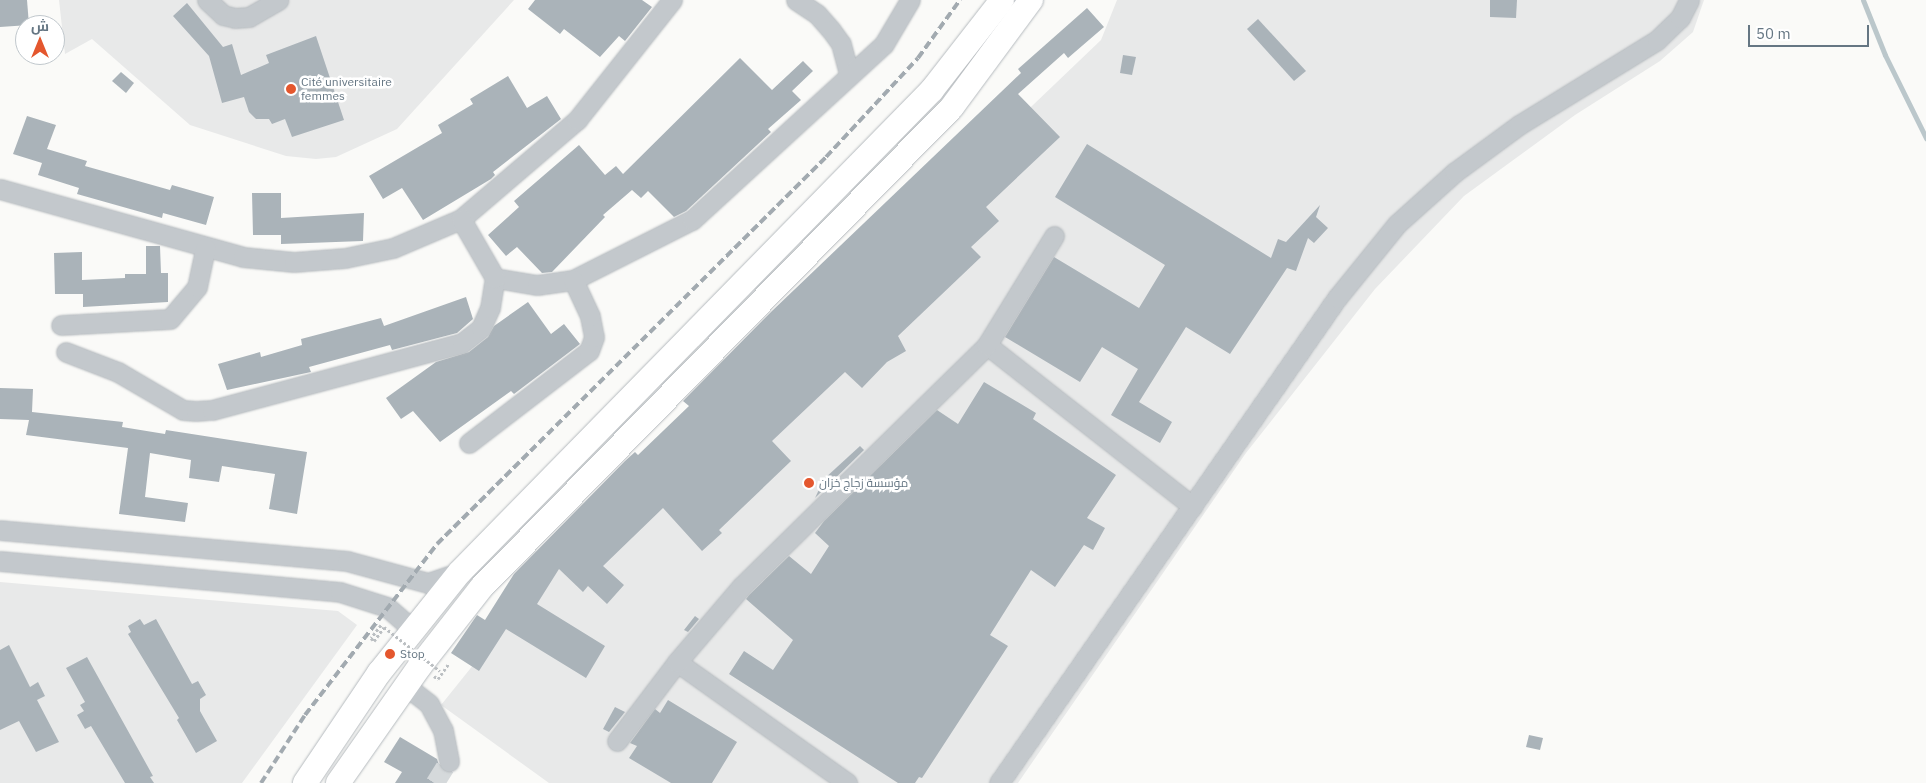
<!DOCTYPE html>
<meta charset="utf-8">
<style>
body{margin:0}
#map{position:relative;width:1926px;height:783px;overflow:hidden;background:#fafaf8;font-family:"IBM Plex Sans",Cairo,sans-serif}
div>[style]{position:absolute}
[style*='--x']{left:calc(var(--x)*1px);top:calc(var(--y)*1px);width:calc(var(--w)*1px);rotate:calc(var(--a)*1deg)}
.built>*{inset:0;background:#e8e9e9}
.stream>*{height:5px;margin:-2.5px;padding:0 2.5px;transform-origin:2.5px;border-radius:2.5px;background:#bbc7cb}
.building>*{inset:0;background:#aab3b9}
.minor-tunnel>*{height:19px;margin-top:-9.5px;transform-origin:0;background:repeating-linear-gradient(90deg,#d5d9db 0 19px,transparent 0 28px)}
.path>*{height:3px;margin-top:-1.5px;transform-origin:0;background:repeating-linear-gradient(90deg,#bbbfc2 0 2.5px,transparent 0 5px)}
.roads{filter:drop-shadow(0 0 1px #b5babe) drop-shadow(0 0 1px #b5babe)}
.minor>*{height:19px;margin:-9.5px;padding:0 9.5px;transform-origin:9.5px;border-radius:9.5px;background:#c3c8cc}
.major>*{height:24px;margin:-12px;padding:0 12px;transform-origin:12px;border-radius:12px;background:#fff}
.rail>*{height:4px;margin-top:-2px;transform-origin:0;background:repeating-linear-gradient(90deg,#a2aab0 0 8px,transparent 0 12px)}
.path-bridge>*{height:3px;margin-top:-1.5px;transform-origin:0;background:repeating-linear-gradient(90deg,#bbbfc2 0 2.5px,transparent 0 5px)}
.dots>*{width:14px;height:14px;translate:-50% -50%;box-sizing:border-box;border:2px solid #fff;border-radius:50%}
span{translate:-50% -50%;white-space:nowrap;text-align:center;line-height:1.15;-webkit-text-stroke:5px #fff;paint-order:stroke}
.poi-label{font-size:12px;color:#657683}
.left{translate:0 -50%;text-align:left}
.north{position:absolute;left:15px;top:15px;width:50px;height:50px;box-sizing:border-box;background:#fff;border:1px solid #c1c8cd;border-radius:50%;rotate:0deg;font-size:14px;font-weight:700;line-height:20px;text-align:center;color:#657683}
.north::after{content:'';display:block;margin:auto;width:18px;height:22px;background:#e4572e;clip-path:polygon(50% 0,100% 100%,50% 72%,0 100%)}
.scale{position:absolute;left:1748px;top:25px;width:121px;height:22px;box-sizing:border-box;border:2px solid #657683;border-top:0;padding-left:6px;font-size:15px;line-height:18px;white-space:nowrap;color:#657683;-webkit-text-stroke:4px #fff;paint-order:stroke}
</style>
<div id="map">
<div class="built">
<div style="clip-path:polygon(59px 0,514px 0,397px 129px,336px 157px,316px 159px,286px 156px,190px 125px,92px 39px,65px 54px)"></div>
<div style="clip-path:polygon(1117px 0,1704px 0,1693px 32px,1660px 61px,1575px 115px,1464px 196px,1375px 289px,1246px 453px,1018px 783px,549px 783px,441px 705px,561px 556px,1101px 40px)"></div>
<div style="clip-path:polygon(0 582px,338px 611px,357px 625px,242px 783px,0 783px)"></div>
</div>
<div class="stream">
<div style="--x:1863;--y:0;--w:59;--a:68.2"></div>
<div style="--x:1885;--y:55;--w:93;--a:63.7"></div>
</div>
<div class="building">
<div style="clip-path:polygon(0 0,27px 0,29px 25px,0 27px)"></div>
<div style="clip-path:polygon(535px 0,642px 0,652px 7px,625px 41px,619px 36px,600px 57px,564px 29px,560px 34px,528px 9px)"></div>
<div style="clip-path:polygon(1490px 0,1517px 0,1516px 18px,1490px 17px)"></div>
<div style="clip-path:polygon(187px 3px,223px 47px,232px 44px,241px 75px,269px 63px,266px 55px,316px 36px,344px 120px,292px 137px,285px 119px,272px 124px,269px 119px,256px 119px,249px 112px,244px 97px,222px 103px,209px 56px,173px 16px)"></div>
<div style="clip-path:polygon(1087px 8px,1104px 27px,1068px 58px,1064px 53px,1018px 94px,1060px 137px,986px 207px,999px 221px,971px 247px,981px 257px,898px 336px,906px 351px,887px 362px,862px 388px,845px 372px,772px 441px,791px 461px,719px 530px,722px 533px,702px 551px,663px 508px,603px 566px,624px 585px,607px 604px,588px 586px,583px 592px,559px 569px,537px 604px,605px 646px,586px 678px,506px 629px,479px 671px,451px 653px,477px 615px,485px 620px,514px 574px,625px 461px,635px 452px,638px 455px,689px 406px,683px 401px,772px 311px,1021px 73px,1018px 69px)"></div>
<div style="clip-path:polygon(1258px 19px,1306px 71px,1294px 81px,1247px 29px)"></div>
<div style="clip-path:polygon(1123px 55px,1136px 57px,1132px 75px,1120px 73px)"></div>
<div style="clip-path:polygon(740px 58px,772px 90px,803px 61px,813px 71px,792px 91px,801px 100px,768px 129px,771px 132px,686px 211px,674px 217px,648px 191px,641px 198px,632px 190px,603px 215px,605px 217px,552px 272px,542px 273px,517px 247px,506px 256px,488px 235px,519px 207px,514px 201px,579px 145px,605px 175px,616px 166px,623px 174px)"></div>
<div style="clip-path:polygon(121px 72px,134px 83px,126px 93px,112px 81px)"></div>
<div style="clip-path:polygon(508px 76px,527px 108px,547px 96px,561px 119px,493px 172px,495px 175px,491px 179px,423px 220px,402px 188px,383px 199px,369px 176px,442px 133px,438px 125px,473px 104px,470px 99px)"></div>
<div style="clip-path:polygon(27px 116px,56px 125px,47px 149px,87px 161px,85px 166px,170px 190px,172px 185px,214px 197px,206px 225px,163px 213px,162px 218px,77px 194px,79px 188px,38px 175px,42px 163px,13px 154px)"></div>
<div style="clip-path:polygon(1087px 144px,1271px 258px,1278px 239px,1286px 242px,1320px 205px,1316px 217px,1328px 228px,1314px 243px,1308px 238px,1296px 271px,1287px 268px,1230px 354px,1186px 327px,1139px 402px,1172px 422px,1160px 443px,1111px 415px,1138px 369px,1102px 347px,1080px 382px,1005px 337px,1054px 257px,1139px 308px,1165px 265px,1055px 197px)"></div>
<div style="clip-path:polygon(252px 193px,281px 193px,281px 218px,364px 213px,363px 241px,281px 244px,281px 235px,253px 235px)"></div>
<div style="clip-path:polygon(146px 246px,160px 246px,161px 273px,168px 273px,168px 302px,83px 307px,83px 294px,55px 294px,54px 253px,82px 252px,82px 280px,125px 278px,125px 274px,146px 274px)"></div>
<div style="clip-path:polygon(466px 297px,473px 319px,457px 333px,392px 350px,390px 345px,309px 367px,311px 372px,227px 390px,218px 364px,260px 352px,261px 357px,302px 345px,301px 339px,381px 318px,384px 326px)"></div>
<div style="clip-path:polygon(528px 302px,551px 334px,564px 324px,580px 344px,514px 394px,511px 391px,440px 442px,413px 411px,401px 419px,386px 398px,436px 362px,469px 352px,488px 337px,494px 326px)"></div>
<div style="clip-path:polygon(984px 382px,1036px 413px,1033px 419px,1116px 475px,1087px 518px,1105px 528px,1093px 550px,1084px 545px,1055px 587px,1031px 570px,990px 635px,1008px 646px,922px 778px,919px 777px,915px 783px,898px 783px,729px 674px,744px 651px,773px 670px,793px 640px,746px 599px,749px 595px,789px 556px,811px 574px,829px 546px,815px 533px,824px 521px,937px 410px,958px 424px)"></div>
<div style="clip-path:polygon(0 388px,33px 389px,32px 412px,123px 422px,122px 427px,165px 434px,166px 430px,307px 452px,297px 514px,269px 509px,275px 474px,222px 466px,219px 482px,189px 478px,191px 460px,150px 453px,145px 497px,188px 503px,185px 522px,119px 514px,128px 448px,26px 435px,29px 420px,0 419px)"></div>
<div style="clip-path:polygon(860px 446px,864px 450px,815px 498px,824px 479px)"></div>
<div style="clip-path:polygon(695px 616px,699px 619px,688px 632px,684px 630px)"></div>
<div style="clip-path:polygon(140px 619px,144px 625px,156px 619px,192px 684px,198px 681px,206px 695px,200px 699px,200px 711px,217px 741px,196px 753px,177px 720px,179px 718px,128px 634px,131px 632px,128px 626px)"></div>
<div style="clip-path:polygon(9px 645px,30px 687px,38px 682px,45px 696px,37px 700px,59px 742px,36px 752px,19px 721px,0 730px,0 650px)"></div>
<div style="clip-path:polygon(87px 657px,153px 776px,150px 777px,154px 783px,125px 783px,91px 726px,85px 729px,77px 715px,84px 711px,80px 705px,85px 702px,66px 668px)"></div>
<div style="clip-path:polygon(668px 700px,737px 742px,712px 783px,671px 783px,629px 758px,637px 746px,630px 743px,655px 709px,660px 713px)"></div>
<div style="clip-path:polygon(615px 707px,625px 712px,609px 732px,603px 729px)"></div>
<div style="clip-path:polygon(1529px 735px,1543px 738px,1540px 750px,1526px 747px)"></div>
<div style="clip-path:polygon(400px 737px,437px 759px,440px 768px,446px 772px,438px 783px,395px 783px,402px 772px,384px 762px)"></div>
</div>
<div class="minor-tunnel">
<div style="--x:435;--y:783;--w:26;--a:-58"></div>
</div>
<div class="path">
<div style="--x:381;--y:625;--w:16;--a:128"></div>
<div style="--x:371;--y:638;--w:4;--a:45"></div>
<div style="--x:374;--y:641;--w:17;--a:-54"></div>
<div style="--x:434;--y:676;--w:5;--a:37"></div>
<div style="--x:438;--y:679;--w:19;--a:-55"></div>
</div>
<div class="roads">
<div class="minor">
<div style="--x:207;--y:0;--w:22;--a:43"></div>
<div style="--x:223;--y:15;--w:12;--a:14"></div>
<div style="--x:235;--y:18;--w:14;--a:-4"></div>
<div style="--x:249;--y:17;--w:34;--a:-30"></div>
<div style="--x:796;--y:0;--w:25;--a:34"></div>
<div style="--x:817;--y:14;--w:21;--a:49"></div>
<div style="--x:831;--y:30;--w:17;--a:54"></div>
<div style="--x:841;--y:44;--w:31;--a:75"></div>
<div style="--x:0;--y:189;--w:252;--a:15.6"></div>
<div style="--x:243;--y:257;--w:51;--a:5.6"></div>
<div style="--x:294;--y:262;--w:51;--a:-4.5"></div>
<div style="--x:345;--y:258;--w:49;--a:-11.8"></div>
<div style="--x:393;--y:248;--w:74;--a:-23.1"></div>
<div style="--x:461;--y:219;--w:153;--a:-40.5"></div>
<div style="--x:577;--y:120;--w:153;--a:-51.6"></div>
<div style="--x:495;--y:278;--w:43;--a:9.5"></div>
<div style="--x:537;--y:285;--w:36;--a:-8"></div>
<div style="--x:573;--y:280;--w:133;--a:-26.8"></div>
<div style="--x:692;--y:220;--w:260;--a:-42.5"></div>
<div style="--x:884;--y:44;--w:51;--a:-59.4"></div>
<div style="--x:61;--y:325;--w:109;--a:-3.2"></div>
<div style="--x:170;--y:319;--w:42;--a:-49.8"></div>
<div style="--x:197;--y:287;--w:40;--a:-78"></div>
<div style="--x:987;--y:345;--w:261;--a:38.1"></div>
<div style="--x:66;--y:352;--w:56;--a:21"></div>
<div style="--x:118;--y:372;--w:75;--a:30.3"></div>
<div style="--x:183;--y:410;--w:13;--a:4"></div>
<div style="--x:196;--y:411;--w:16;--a:-4"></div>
<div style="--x:212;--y:410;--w:259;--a:-15"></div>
<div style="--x:462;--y:343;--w:24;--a:-38"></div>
<div style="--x:481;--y:328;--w:22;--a:-66"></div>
<div style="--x:490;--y:308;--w:30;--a:-81"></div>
<div style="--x:495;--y:278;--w:68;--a:-120"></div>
<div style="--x:469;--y:443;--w:151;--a:-37.5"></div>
<div style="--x:589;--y:351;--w:15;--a:-70"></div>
<div style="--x:594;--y:337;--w:21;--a:-101"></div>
<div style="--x:590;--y:316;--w:40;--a:-115"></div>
<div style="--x:0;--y:530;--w:348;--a:5.1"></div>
<div style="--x:347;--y:561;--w:84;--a:15.2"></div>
<div style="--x:428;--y:583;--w:34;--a:-19"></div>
<div style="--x:0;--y:561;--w:341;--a:5.2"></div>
<div style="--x:340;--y:592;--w:49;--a:17.7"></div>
<div style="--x:387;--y:607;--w:35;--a:41"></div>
<div style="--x:677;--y:662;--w:209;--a:35.4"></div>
<div style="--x:406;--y:686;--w:29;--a:38"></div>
<div style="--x:429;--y:704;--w:30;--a:62"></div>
<div style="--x:443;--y:730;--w:32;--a:79"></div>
<div style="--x:617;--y:741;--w:99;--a:-52.8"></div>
<div style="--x:677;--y:662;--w:99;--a:-49.5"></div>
<div style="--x:741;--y:587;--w:345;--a:-44.5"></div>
<div style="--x:987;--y:345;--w:128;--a:-58.4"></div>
<div style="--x:999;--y:783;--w:591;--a:-55.13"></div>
<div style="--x:1337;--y:298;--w:95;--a:-51"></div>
<div style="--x:1397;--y:224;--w:78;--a:-41.9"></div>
<div style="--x:1455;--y:172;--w:79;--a:-36.3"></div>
<div style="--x:1519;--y:125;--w:162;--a:-31.6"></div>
<div style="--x:1657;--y:40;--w:32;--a:-44"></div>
<div style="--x:1680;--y:18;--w:20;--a:-63"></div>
</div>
<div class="major">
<div style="--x:305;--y:783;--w:133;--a:-56.1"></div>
<div style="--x:379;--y:673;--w:129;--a:-51.3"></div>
<div style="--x:460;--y:572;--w:675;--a:-45.6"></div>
<div style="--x:932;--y:90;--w:114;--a:-52.1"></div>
<div style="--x:338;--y:783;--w:143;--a:-55"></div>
<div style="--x:420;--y:666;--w:99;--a:-52"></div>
<div style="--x:481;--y:588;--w:673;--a:-45.6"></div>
<div style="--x:952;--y:107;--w:133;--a:-53.6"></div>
</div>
</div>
<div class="rail">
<div style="--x:261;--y:783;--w:81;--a:-57.1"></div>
<div style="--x:305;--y:715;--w:216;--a:-52.3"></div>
<div style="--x:437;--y:544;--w:549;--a:-44.85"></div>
<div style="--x:826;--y:157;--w:135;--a:-47.1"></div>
<div style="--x:918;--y:58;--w:72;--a:-54.1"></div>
</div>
<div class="path-bridge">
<div style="--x:384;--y:627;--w:71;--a:38.2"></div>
</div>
<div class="dots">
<div style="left:291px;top:89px;background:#e4572e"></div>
<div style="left:809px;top:483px;background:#e4572e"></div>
<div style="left:390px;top:654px;background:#e4572e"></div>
</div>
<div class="poi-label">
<span class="left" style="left:301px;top:89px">Cité universitaire<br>femmes</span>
<span class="left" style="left:819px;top:483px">مؤسسة زجاج خزان</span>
<span class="left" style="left:400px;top:654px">Stop</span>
</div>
<div class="north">ش</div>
<div class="scale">50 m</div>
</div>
